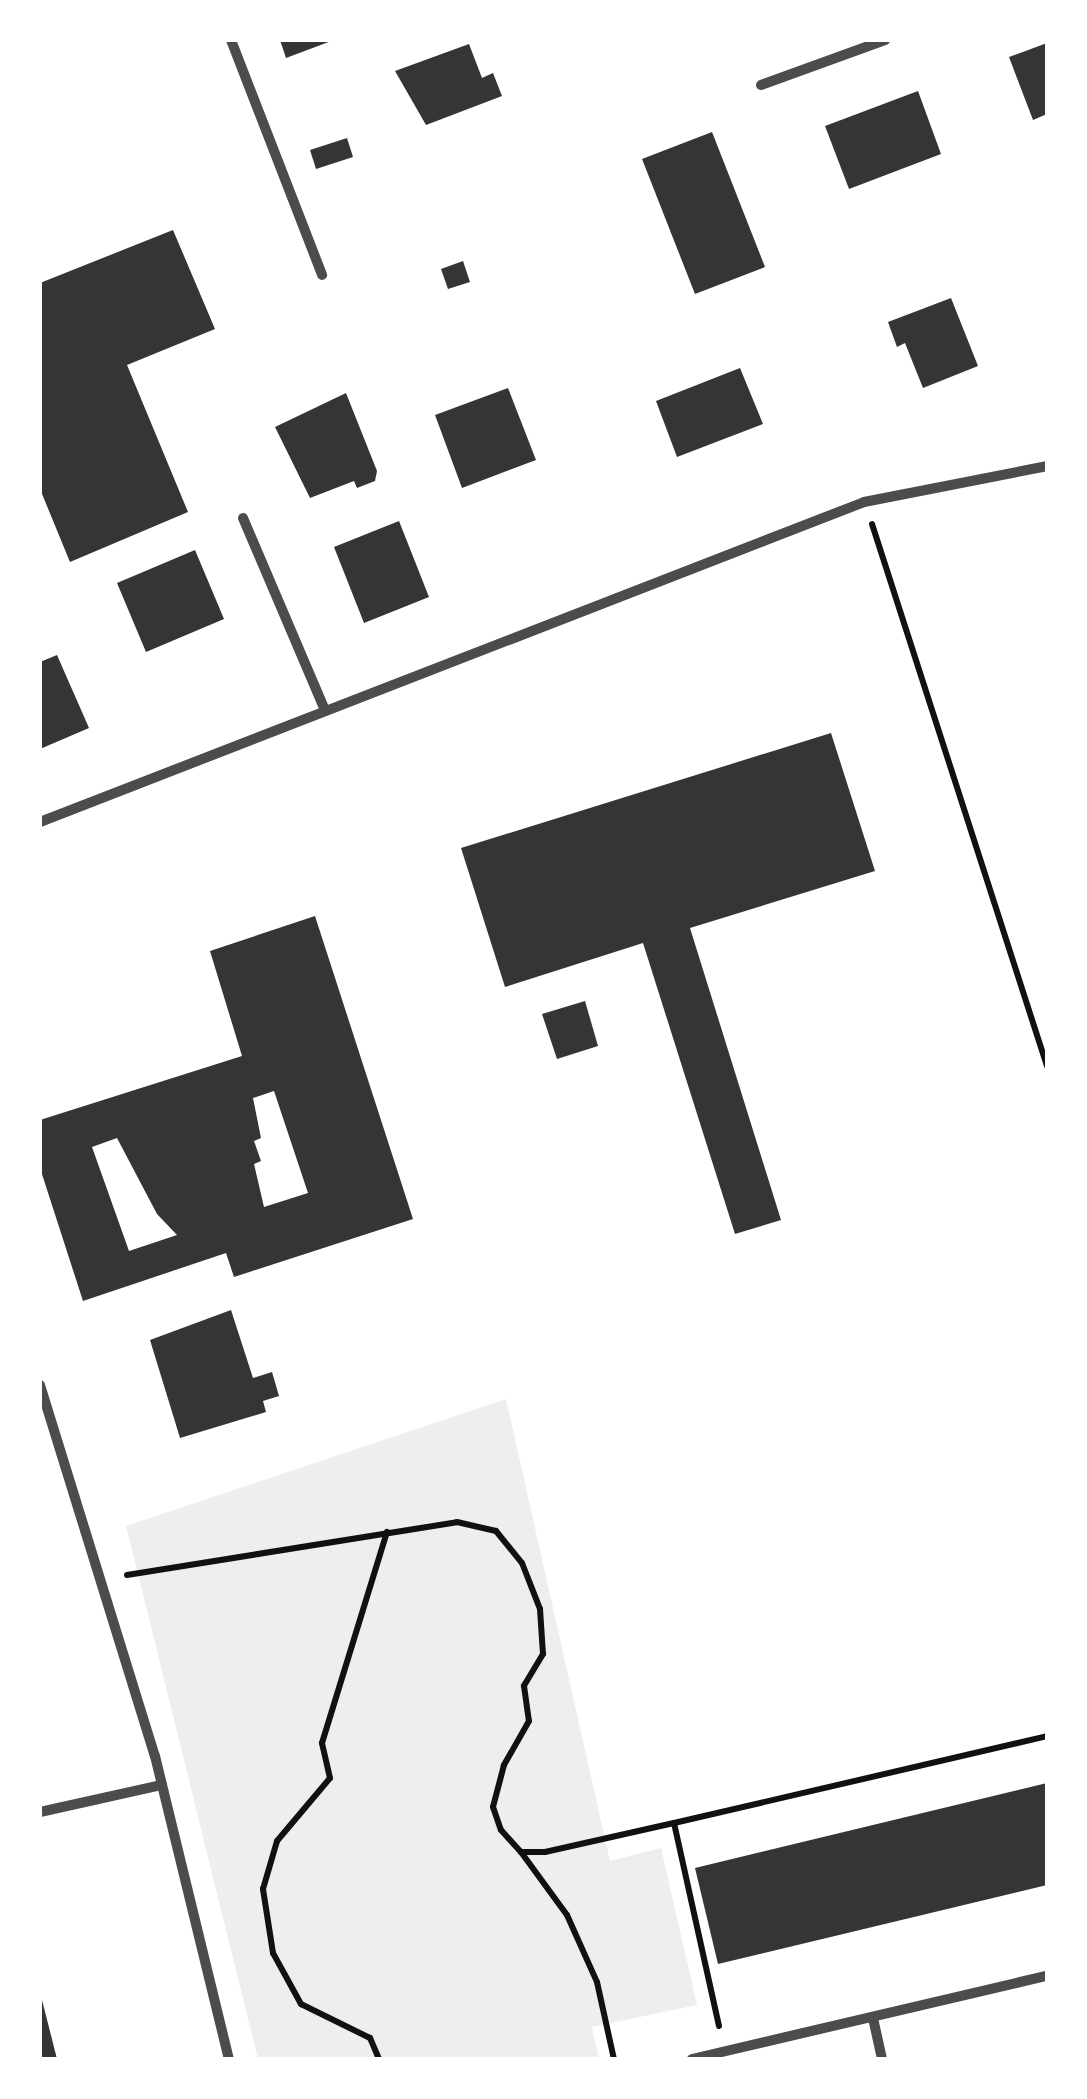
<!DOCTYPE html>
<style>
body{margin:0}
#map{position:relative;width:1087px;height:2099px;overflow:hidden;background:#fff;font-family:Mulish,sans-serif}
div>[style]{position:absolute}
[style*='--x']{left:calc(var(--x)*1px);top:calc(var(--y)*1px);width:calc(var(--w)*1px);rotate:calc(var(--a)*1deg)}
.green>*{inset:0;background:#eee}
.building>*{inset:0;background:#353535}
.path>*{height:6px;margin:-3px;padding:0 3px;transform-origin:3px;border-radius:3px;background:#111}
.minor>*{height:10px;margin:-5px;padding:0 5px;transform-origin:5px;border-radius:5px;background:#4c4c4c}
span{translate:-50% -50%;white-space:nowrap;text-align:center;line-height:1.15;-webkit-text-stroke:8px #fff;paint-order:stroke}
.frame{position:absolute;inset:0;border:42px solid #fff;pointer-events:none}
</style>
<div id="map">
<div class="green">
<div style="clip-path:polygon(506px 1399px,610px 1861px,661px 1848px,697px 2005px,592px 2027px,599px 2059px,258px 2059px,126px 1526px)"></div>
</div>
<div class="building">
<div style="clip-path:polygon(280px 40px,334px 40px,286px 58px)"></div>
<div style="clip-path:polygon(1047px 43px,1047px 114px,1033px 120px,1009px 57px)"></div>
<div style="clip-path:polygon(469px 44px,482px 78px,493px 73px,502px 96px,426px 125px,395px 71px)"></div>
<div style="clip-path:polygon(918px 91px,941px 154px,849px 189px,825px 126px)"></div>
<div style="clip-path:polygon(712px 132px,765px 267px,695px 294px,642px 159px)"></div>
<div style="clip-path:polygon(347px 138px,353px 157px,316px 169px,310px 150px)"></div>
<div style="clip-path:polygon(173px 230px,215px 329px,127px 365px,188px 512px,70px 562px,40px 489px,40px 283px)"></div>
<div style="clip-path:polygon(463px 261px,470px 282px,448px 289px,441px 269px)"></div>
<div style="clip-path:polygon(951px 298px,978px 366px,923px 388px,905px 343px,897px 347px,888px 322px)"></div>
<div style="clip-path:polygon(740px 368px,763px 424px,677px 457px,656px 401px)"></div>
<div style="clip-path:polygon(508px 388px,536px 460px,462px 488px,435px 415px)"></div>
<div style="clip-path:polygon(346px 393px,377px 471px,375px 481px,357px 488px,354px 481px,310px 498px,275px 427px)"></div>
<div style="clip-path:polygon(399px 521px,429px 597px,364px 623px,334px 547px)"></div>
<div style="clip-path:polygon(195px 550px,224px 619px,146px 652px,117px 583px)"></div>
<div style="clip-path:polygon(57px 655px,89px 728px,40px 749px,40px 662px)"></div>
<div style="clip-path:polygon(831px 733px,875px 871px,690px 928px,781px 1220px,735px 1234px,643px 943px,505px 987px,461px 848px)"></div>
<div style="clip-path:polygon(evenodd,315px 916px,413px 1219px,234px 1277px,226px 1253px,83px 1301px,40px 1168px,40px 1120px,242px 1056px,210px 951px,315px 916px,274px 1091px,308px 1193px,264px 1207px,254px 1164px,261px 1161px,254px 1141px,261px 1138px,253px 1098px,274px 1091px,315px 916px,117px 1138px,157px 1214px,177px 1235px,129px 1251px,92px 1147px,117px 1138px)"></div>
<div style="clip-path:polygon(585px 1001px,598px 1046px,557px 1059px,542px 1014px)"></div>
<div style="clip-path:polygon(231px 1310px,253px 1378px,272px 1372px,279px 1396px,263px 1401px,266px 1412px,180px 1438px,150px 1340px)"></div>
<div style="clip-path:polygon(1047px 1783px,1047px 1885px,718px 1964px,695px 1868px)"></div>
<div style="clip-path:polygon(40px 1996px,41px 1996px,57px 2059px,40px 2059px)"></div>
</div>
<div class="path">
<div style="--x:872;--y:524;--w:570;--a:72.11"></div>
<div style="--x:127;--y:1575;--w:334;--a:-9.1"></div>
<div style="--x:457;--y:1522;--w:40;--a:13"></div>
<div style="--x:496;--y:1531;--w:41;--a:50.9"></div>
<div style="--x:522;--y:1563;--w:49;--a:68.6"></div>
<div style="--x:540;--y:1609;--w:45;--a:86.2"></div>
<div style="--x:543;--y:1654;--w:37;--a:121"></div>
<div style="--x:524;--y:1686;--w:35;--a:82"></div>
<div style="--x:529;--y:1721;--w:51;--a:119.6"></div>
<div style="--x:504;--y:1765;--w:43;--a:104.7"></div>
<div style="--x:493;--y:1807;--w:24;--a:71"></div>
<div style="--x:501;--y:1830;--w:30;--a:48"></div>
<div style="--x:521;--y:1852;--w:24;--a:0"></div>
<div style="--x:545;--y:1852;--w:132;--a:-12.7"></div>
<div style="--x:521;--y:1852;--w:78;--a:53.9"></div>
<div style="--x:567;--y:1915;--w:73;--a:65.9"></div>
<div style="--x:597;--y:1982;--w:79;--a:77.6"></div>
<div style="--x:719;--y:2026;--w:208;--a:-102.5"></div>
<div style="--x:674;--y:1823;--w:383;--a:-13.1"></div>
<div style="--x:379;--y:2059;--w:23;--a:-113"></div>
<div style="--x:370;--y:2038;--w:77;--a:-153.8"></div>
<div style="--x:301;--y:2004;--w:58;--a:-118.8"></div>
<div style="--x:273;--y:1953;--w:65;--a:-98.9"></div>
<div style="--x:263;--y:1889;--w:50;--a:-73.7"></div>
<div style="--x:277;--y:1841;--w:82;--a:-49.9"></div>
<div style="--x:330;--y:1778;--w:36;--a:-103"></div>
<div style="--x:322;--y:1743;--w:221;--a:-72.9"></div>
</div>
<div class="minor">
<div style="--x:231;--y:40;--w:252;--a:68.8"></div>
<div style="--x:761;--y:85;--w:132;--a:-19.9"></div>
<div style="--x:243;--y:518;--w:209;--a:66.9"></div>
<div style="--x:40;--y:822;--w:884;--a:-21.22"></div>
<div style="--x:864;--y:502;--w:187;--a:-11.1"></div>
<div style="--x:40;--y:1385;--w:388;--a:72.8"></div>
<div style="--x:155;--y:1756;--w:312;--a:76.3"></div>
<div style="--x:40;--y:1812;--w:125;--a:-12.5"></div>
<div style="--x:873;--y:2018;--w:42;--a:77.6"></div>
<div style="--x:692;--y:2059;--w:365;--a:-13.2"></div>
</div>
<div class="frame"></div>
</div>
